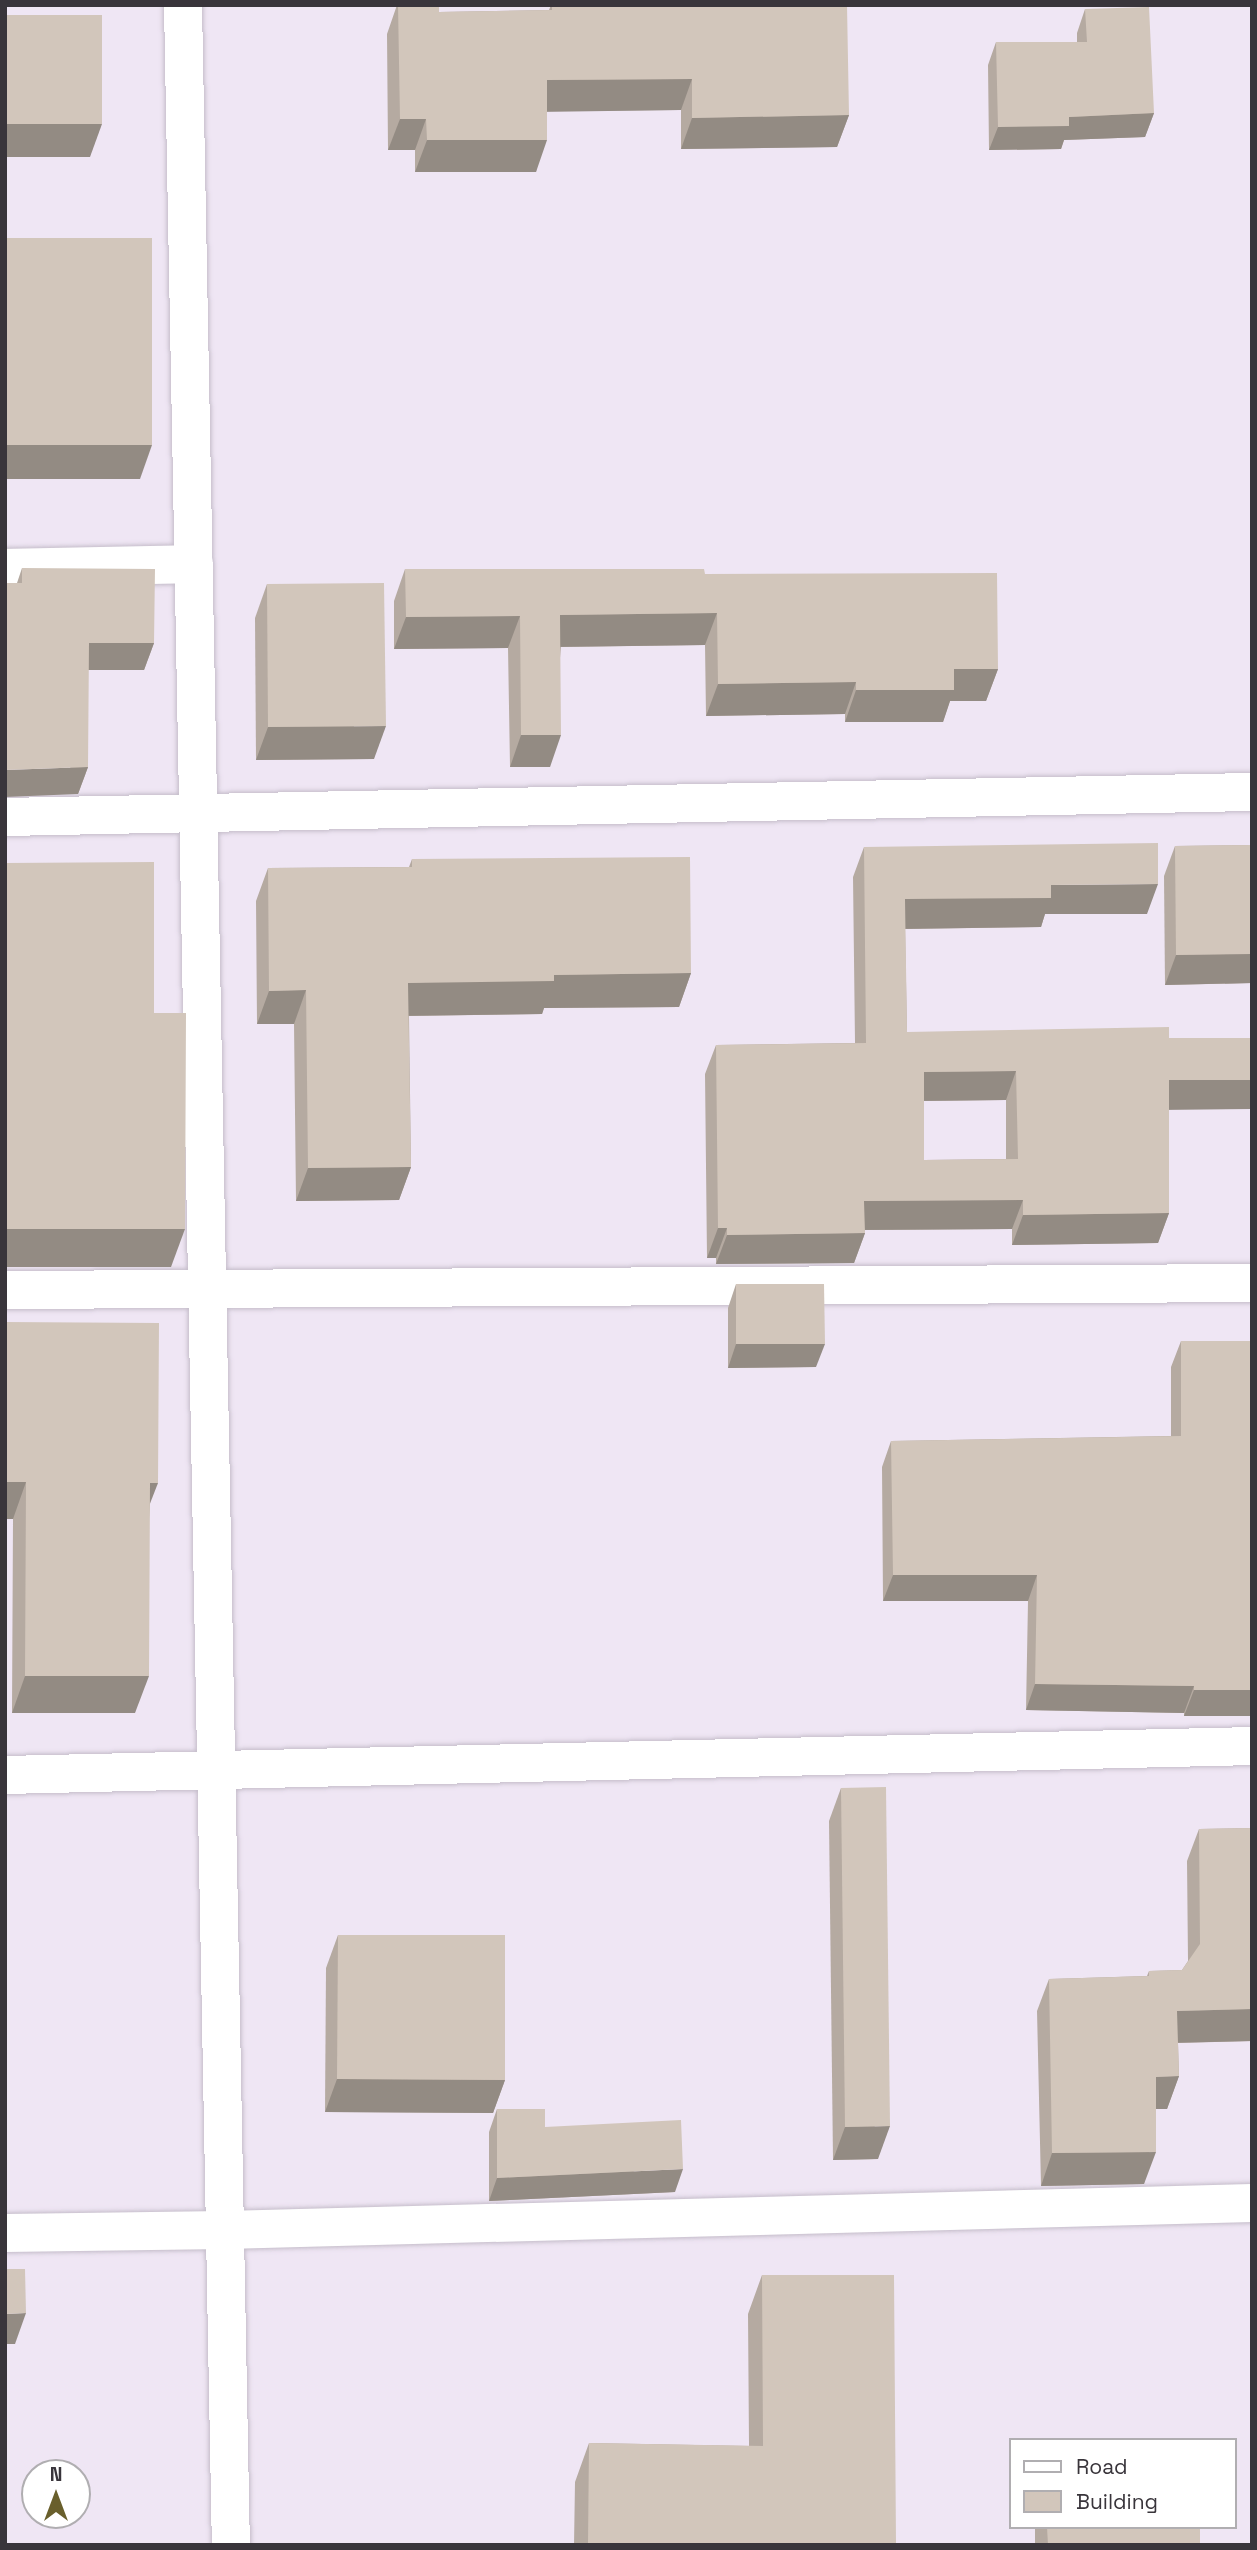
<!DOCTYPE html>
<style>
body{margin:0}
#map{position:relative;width:1257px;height:2550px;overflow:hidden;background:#efe6f4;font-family:"Space Grotesk",sans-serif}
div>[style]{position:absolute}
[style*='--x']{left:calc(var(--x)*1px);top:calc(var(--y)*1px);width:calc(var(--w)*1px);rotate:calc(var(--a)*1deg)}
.roads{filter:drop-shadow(0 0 2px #c5bdca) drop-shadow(0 0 2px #c5bdca)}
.street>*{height:38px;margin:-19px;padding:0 19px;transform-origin:19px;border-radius:19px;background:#fff}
.wall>*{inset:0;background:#b5aaa1}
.shaded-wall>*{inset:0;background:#938b83}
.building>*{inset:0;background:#d2c6bb}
span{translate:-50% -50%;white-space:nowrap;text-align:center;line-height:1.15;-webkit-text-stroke:5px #fff;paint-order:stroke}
.frame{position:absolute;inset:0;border:7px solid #39353b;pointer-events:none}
.legend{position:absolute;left:1009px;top:2438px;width:228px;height:91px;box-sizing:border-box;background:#fff;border:2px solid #b0aeb1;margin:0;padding:9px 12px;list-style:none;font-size:21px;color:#39353b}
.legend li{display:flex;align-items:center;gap:14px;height:35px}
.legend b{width:35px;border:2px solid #b0aeb1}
.north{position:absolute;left:21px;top:2459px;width:70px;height:70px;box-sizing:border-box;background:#fff;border:2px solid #b0aeb1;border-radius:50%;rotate:0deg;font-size:19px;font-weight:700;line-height:28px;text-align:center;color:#39353b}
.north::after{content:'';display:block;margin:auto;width:24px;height:32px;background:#695f2c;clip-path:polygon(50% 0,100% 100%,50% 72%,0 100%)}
</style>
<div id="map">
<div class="roads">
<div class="street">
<div style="--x:183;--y:5;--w:2540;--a:88.92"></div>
<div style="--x:5;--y:568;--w:189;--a:-1.2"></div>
<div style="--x:5;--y:817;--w:1247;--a:-1.15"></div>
<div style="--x:5;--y:1290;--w:1247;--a:-0.32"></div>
<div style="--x:5;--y:1775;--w:1247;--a:-1.33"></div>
<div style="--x:5;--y:2233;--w:220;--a:-0.8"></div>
<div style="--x:225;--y:2230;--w:1027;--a:-1.51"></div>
</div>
</div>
<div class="wall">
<div style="clip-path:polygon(397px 5px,439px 5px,439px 12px,549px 10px,551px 5px,849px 115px,837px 147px,681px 149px,681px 110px,547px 111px,536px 172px,415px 172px,415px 150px,388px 150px,387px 34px)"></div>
<div style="clip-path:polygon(1085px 9px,1154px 113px,1145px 137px,1064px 140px,1061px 149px,989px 150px,988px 65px,996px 42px,1077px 42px,1077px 33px)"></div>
<div style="clip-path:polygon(22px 568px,154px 643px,144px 670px,88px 670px,88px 767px,78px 794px,17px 583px)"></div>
<div style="clip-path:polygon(405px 569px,705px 574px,998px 669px,986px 701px,950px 701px,943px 722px,845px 722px,845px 714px,706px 716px,705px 645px,561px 647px,550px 767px,510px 767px,508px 648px,394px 649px,394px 601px)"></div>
<div style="clip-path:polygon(267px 584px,374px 759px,256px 760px,255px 618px)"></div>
<div style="clip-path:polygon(1252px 845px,1252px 983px,1165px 985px,1164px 876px,1175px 846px)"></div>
<div style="clip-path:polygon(evenodd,864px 847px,1147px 914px,1045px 914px,1041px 927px,905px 929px,907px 1032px,1169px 1110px,1169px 1213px,1158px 1243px,1012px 1245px,1012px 1229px,865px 1230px,865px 1233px,854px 1263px,716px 1264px,716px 1258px,707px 1258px,705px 1074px,716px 1045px,855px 1043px,853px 877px,864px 847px,1006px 1100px,1006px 1159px,924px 1160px,924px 1101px,1006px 1100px)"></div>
<div style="clip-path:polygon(412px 859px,691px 973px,679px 1007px,544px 1008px,542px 1014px,409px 1016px,411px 1167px,399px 1200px,296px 1201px,294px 1024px,257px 1024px,256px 901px,268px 868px,409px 867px)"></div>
<div style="clip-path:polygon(736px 1284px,816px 1367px,728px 1368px,728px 1308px)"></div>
<div style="clip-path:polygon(5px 1322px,150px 1505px,135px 1713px,12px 1713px,13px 1519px)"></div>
<div style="clip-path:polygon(1181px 1341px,1252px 1716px,1184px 1716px,1184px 1713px,1026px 1710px,1028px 1601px,883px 1601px,882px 1467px,891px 1441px,1171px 1436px,1171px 1367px)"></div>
<div style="clip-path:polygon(841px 1788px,878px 2159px,833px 2160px,829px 1821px)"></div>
<div style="clip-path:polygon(1252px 1828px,1252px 2041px,1178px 2043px,1179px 2076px,1167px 2109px,1156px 2109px,1144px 2184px,1041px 2186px,1037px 2011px,1049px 1979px,1147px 1976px,1149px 1971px,1182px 1970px,1188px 1961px,1187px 1861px,1199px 1829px)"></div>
<div style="clip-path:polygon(338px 1935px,505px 2080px,493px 2113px,325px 2112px,326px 1968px)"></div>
<div style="clip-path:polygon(497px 2109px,545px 2127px,675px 2192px,489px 2201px,489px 2132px)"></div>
<div style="clip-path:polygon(762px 2275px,896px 2543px,895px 2545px,574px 2545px,575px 2482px,589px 2443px,749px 2446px,748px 2314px)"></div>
<div style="clip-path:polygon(1035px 2527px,1200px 2527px,1200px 2545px,1035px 2545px)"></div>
</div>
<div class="shaded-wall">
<div style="clip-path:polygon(692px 79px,681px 110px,535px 112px,547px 80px)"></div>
<div style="clip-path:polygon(1154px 113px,1145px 137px,1064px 140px,1061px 149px,989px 150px,998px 127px,1069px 117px)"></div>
<div style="clip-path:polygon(849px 115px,837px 147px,681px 149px,692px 118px)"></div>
<div style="clip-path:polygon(400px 119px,426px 119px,415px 150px,388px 150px)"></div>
<div style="clip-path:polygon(5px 124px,102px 124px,90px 157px,5px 157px)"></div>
<div style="clip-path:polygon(427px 140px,547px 140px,536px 172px,415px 172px)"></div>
<div style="clip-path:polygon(5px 445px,152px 445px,140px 479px,5px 479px)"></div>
<div style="clip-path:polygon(717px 613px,705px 645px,549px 647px,560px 615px)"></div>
<div style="clip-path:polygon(520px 616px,508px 648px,394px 649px,406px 617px)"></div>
<div style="clip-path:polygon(89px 643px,154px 643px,144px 670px,79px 670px)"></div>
<div style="clip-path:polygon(954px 669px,998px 669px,986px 701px,950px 701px,943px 722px,845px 722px,856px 690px)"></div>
<div style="clip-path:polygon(856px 682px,845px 714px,706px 716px,718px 684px)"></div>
<div style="clip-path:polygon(386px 726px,374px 759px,256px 760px,268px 727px)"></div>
<div style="clip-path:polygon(521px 735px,561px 735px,550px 767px,510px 767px)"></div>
<div style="clip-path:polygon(88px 767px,78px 794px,5px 797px,5px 770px)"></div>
<div style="clip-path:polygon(1158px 884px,1147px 914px,1045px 914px,1041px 927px,894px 929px,905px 899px,1051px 885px)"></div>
<div style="clip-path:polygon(1252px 954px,1252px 983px,1165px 985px,1176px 955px)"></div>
<div style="clip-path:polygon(691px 973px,679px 1007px,544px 1008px,542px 1014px,396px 1016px,408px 983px,554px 975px)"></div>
<div style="clip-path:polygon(306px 990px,294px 1024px,257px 1024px,269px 991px)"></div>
<div style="clip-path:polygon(1016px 1071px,1006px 1100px,913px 1101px,924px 1072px)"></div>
<div style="clip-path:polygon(1169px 1080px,1252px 1080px,1252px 1109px,1159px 1110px)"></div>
<div style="clip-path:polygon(411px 1167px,399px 1200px,296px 1201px,308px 1168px)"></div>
<div style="clip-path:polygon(1023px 1200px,1012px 1229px,853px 1230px,864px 1201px)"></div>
<div style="clip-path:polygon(1169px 1213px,1158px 1243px,1012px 1245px,1023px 1215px)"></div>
<div style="clip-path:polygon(718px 1228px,727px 1228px,716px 1258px,707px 1258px)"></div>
<div style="clip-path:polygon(5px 1229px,185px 1229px,171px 1267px,5px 1267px)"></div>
<div style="clip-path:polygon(865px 1233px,854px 1263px,716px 1264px,727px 1235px)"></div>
<div style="clip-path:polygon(736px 1344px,825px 1344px,816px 1367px,728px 1368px)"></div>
<div style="clip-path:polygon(5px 1482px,26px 1482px,13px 1519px,5px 1519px)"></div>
<div style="clip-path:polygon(150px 1483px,158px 1483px,144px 1519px)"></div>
<div style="clip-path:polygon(893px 1575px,1037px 1575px,1028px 1601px,883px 1601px)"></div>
<div style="clip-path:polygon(25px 1676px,149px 1676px,135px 1713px,12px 1713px)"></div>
<div style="clip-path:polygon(1035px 1684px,1194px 1686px,1184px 1713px,1026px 1710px)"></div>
<div style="clip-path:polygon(1194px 1690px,1252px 1690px,1252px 1716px,1184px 1716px)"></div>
<div style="clip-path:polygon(1252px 2009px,1252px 2041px,1166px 2043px,1177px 2011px)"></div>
<div style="clip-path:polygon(1179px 2076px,1167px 2109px,1144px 2109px,1156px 2077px)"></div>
<div style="clip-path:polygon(337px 2079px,505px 2080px,493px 2113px,325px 2112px)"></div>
<div style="clip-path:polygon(890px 2126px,878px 2159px,833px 2160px,845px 2127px)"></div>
<div style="clip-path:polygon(1156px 2152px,1144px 2184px,1041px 2186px,1052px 2153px)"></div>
<div style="clip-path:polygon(683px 2169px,675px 2192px,489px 2201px,497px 2178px)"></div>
<div style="clip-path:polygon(26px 2313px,15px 2344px,5px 2344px,5px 2314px)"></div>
<div style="clip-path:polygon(896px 2543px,895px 2545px,743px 2545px,743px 2544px)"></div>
</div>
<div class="building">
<div style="clip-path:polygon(398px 5px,439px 5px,439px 12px,552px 10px,552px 5px,847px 5px,849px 115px,692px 118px,692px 79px,547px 80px,547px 140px,427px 140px,426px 119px,400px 119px)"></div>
<div style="clip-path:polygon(1149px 7px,1154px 113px,1069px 117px,1069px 126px,998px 127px,996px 42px,1087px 42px,1085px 9px)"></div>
<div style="clip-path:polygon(5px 15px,102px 15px,102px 124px,5px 124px)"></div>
<div style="clip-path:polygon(5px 238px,152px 238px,152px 445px,5px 445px)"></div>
<div style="clip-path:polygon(22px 568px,155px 569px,154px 643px,89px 643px,88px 767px,5px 770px,5px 583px,22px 583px)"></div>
<div style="clip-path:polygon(405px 569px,704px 569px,705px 574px,997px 573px,998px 669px,954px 669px,954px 690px,856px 690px,856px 682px,718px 684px,717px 613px,560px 615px,561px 735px,521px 735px,520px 616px,406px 617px)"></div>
<div style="clip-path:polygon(384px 583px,386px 726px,268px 727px,267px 584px)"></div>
<div style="clip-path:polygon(evenodd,1158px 843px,1158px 884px,1051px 885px,1051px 898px,905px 899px,907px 1032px,1169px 1027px,1169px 1038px,1252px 1038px,1252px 1080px,1169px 1080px,1169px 1213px,1023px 1215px,1023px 1200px,864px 1201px,865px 1233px,727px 1235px,727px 1228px,718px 1228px,716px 1045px,866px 1043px,864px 847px,1158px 843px,1016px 1071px,1018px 1159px,924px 1160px,924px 1072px,1016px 1071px)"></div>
<div style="clip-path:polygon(1252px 845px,1252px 954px,1176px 955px,1175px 846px)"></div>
<div style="clip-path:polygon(690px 857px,691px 973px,554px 975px,554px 981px,408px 983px,411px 1167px,308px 1168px,306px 990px,269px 991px,268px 868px,412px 867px,412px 859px)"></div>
<div style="clip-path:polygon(154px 862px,154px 1013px,186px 1013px,185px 1229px,5px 1229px,5px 863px)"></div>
<div style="clip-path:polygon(736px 1284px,824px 1284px,825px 1344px,736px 1344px)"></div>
<div style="clip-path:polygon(5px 1322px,159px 1323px,158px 1483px,150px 1483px,149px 1676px,25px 1676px,26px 1482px,5px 1482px)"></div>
<div style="clip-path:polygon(1181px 1341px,1252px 1341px,1252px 1690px,1194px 1690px,1194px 1686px,1035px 1684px,1037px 1575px,893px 1575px,891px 1441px,1181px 1436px)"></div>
<div style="clip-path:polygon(886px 1787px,890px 2126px,845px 2127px,841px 1788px)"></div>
<div style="clip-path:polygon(1252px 1828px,1252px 2009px,1177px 2011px,1179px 2076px,1156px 2077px,1156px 2152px,1052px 2153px,1049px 1979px,1149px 1976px,1149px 1971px,1182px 1970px,1200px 1944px,1199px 1829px)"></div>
<div style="clip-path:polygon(338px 1935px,505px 1935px,505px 2080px,337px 2079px)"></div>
<div style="clip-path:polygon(497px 2109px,545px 2109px,545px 2127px,681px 2120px,683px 2169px,497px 2178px)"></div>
<div style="clip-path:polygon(5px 2269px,25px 2269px,26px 2313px,5px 2314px)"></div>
<div style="clip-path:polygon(762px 2275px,894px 2275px,896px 2543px,743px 2544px,743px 2545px,588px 2545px,589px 2443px,763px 2446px)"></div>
<div style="clip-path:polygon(1178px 2439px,1178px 2440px,1082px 2440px)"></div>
<div style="clip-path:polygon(1047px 2527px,1200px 2527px,1200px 2545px,1048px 2545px)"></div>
</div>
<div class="frame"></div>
<ul class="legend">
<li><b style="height:9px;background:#fff"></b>Road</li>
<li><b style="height:19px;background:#d2c6bb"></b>Building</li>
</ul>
<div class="north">N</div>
</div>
